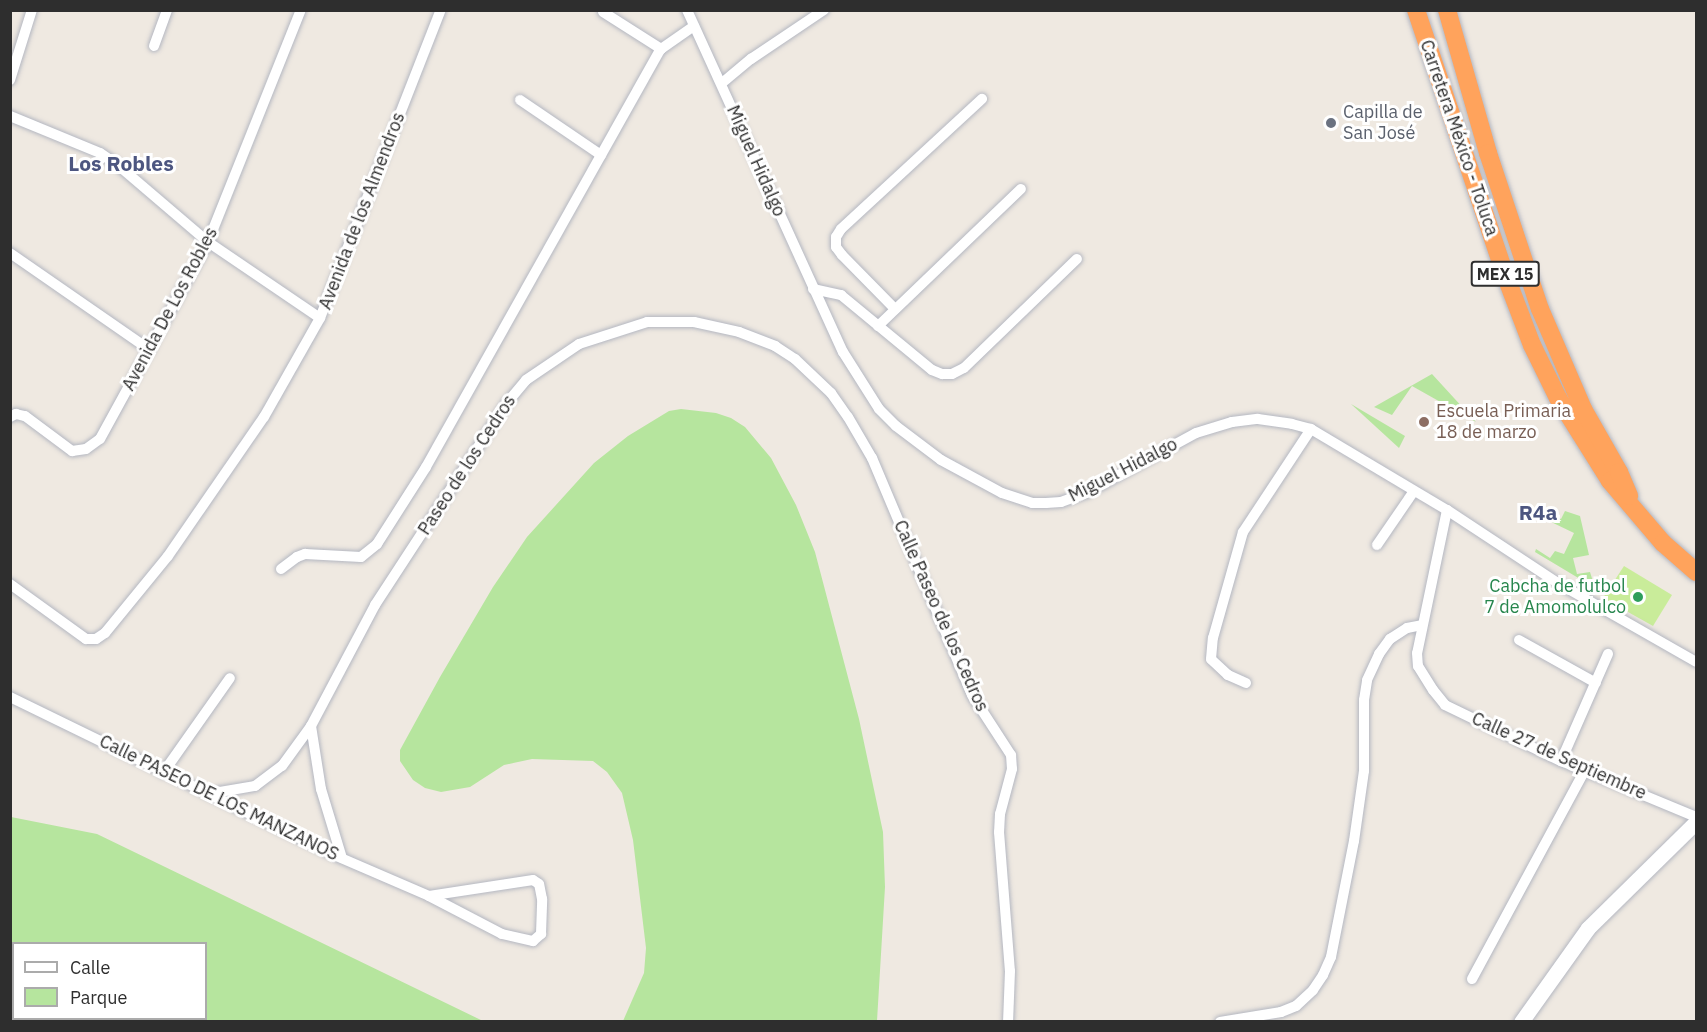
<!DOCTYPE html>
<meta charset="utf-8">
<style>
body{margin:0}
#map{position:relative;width:1707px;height:1032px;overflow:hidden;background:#efe9e1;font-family:"IBM Plex Sans",sans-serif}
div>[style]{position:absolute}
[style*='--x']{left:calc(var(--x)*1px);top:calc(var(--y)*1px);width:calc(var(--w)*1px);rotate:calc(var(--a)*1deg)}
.green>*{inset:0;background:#b6e59e}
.pitch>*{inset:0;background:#c9ec9a}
.roads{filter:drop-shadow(0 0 2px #b4b7c1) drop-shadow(0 0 2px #b4b7c1)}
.street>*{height:10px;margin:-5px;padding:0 5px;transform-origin:5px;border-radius:5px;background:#fff}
.secondary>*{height:15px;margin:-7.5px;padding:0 7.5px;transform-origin:7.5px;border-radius:7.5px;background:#fff}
.highway>*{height:18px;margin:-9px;padding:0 9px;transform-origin:9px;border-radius:9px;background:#ffa35c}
.dots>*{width:16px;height:16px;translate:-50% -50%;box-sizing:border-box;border:3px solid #fff;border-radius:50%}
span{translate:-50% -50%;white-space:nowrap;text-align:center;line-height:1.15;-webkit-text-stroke:6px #fff;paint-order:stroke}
.shield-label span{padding:2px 4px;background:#fff;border:2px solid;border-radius:4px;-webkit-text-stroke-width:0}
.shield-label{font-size:16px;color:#2e2e2e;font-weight:700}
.worship-label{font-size:18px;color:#5b616d}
.left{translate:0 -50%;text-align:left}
.street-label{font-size:18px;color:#2e2e2e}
.education-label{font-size:18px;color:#785e54}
.leisure-label{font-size:18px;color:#27864d}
.right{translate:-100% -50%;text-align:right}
.quarter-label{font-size:21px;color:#4d5680;font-weight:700}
.frame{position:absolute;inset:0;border:12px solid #2e2e2e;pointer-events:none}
.legend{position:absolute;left:12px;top:942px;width:195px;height:78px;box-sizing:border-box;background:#fff;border:2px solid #ababab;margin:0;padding:8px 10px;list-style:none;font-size:18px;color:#2e2e2e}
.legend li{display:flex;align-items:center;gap:12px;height:30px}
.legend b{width:30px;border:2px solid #ababab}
</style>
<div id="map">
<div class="green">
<div style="clip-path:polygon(1432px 374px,1476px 422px,1412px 386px,1392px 415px,1374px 407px)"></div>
<div style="clip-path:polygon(1351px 404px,1405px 436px,1399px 448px)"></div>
<div style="clip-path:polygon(681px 409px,716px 413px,731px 418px,745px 427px,771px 458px,796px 505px,815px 552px,859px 719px,883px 832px,885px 887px,877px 1021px,623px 1021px,644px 973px,646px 948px,633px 840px,622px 793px,607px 772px,593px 761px,532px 759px,504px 765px,470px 787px,441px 792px,425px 788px,413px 780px,400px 761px,400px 750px,440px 677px,493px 587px,527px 537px,594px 463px,628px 436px,669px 411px)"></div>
<div style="clip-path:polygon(1565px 511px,1580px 516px,1589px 555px,1573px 558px,1577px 574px,1590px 572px,1595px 588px,1535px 552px,1536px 549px,1550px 558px,1555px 551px,1564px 554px,1574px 533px,1547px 520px,1550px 514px,1561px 519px)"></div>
<div style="clip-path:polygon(evenodd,11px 817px,97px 834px,483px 1021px,11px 1021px,11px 817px,14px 944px,206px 944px,206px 1018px,14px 1018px,14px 944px)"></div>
</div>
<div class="pitch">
<div style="clip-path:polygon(1624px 566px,1672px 595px,1653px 626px,1603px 598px)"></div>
</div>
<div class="roads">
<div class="street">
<div style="--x:687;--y:10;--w:376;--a:65.5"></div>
<div style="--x:843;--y:352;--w:67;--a:57.7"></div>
<div style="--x:879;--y:409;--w:24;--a:45"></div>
<div style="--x:896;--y:426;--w:56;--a:37.1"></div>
<div style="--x:941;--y:460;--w:69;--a:28.4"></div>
<div style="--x:1002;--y:493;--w:32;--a:18"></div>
<div style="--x:1032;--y:503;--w:14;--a:0"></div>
<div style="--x:1046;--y:503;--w:15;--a:-4"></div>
<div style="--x:1061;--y:502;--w:27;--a:-20"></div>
<div style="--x:1086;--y:493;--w:125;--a:-28.6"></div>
<div style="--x:1196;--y:433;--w:38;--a:-17"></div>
<div style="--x:1232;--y:422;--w:26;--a:-7"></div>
<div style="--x:1258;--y:419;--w:34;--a:8"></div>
<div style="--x:1292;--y:424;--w:20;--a:15"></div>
<div style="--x:1311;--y:429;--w:158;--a:30.8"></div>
<div style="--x:1447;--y:510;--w:131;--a:33.4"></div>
<div style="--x:1556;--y:582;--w:161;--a:29.7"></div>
<div style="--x:603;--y:12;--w:69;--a:32.5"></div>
<div style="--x:154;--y:46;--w:38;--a:-70"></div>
<div style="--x:10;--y:80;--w:73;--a:-72.6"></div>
<div style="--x:722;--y:83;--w:38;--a:-40"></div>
<div style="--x:751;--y:59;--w:88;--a:-33.9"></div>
<div style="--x:520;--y:100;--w:98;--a:34.2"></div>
<div style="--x:10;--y:116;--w:97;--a:22.3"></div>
<div style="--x:100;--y:153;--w:23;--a:34"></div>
<div style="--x:119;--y:166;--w:117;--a:40.5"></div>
<div style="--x:208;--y:242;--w:135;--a:34.2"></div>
<div style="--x:10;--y:253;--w:170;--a:34.7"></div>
<div style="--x:813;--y:289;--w:29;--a:12"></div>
<div style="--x:841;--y:295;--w:118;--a:39.5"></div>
<div style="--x:932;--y:370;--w:11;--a:22"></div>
<div style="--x:942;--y:374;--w:10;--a:0"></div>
<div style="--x:952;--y:374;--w:13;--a:-27"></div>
<div style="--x:964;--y:368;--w:157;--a:-44"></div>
<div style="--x:895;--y:309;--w:76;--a:-134.5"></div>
<div style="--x:842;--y:255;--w:10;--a:-127"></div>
<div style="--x:836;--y:247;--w:10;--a:-90"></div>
<div style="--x:836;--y:237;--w:9;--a:-58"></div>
<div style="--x:841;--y:229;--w:192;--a:-42.7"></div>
<div style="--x:878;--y:326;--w:198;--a:-43.8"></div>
<div style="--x:10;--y:417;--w:7;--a:-27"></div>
<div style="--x:16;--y:414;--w:9;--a:13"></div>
<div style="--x:25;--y:416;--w:59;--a:36.7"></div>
<div style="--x:72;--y:451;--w:14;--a:-8"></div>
<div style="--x:86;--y:449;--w:17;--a:-36"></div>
<div style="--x:100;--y:439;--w:225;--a:-61.3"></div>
<div style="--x:208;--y:242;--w:250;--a:-68.2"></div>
<div style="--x:1447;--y:510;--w:146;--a:101.8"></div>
<div style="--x:1417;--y:653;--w:13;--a:86"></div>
<div style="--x:1418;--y:666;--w:28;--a:58"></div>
<div style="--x:1433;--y:690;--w:19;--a:51"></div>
<div style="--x:1445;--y:705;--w:129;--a:25.8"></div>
<div style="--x:1561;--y:761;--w:146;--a:22.5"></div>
<div style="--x:1377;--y:545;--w:65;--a:-55.6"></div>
<div style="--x:281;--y:569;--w:20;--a:-37"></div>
<div style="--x:297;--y:557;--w:9;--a:-21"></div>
<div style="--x:305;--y:554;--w:56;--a:3.1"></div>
<div style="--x:361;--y:557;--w:21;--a:-39"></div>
<div style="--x:377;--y:544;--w:91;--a:-57.5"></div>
<div style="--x:426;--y:467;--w:480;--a:-60.7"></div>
<div style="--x:661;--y:49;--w:40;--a:-34.9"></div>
<div style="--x:10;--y:584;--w:94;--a:35.9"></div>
<div style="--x:86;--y:639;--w:10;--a:0"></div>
<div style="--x:96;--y:639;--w:11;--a:-34"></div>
<div style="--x:105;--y:633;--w:99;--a:-50.7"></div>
<div style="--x:168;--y:556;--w:169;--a:-55.4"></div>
<div style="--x:264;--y:417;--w:114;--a:-60.5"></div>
<div style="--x:320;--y:318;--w:331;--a:-68.6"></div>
<div style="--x:1519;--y:640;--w:88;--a:29.2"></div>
<div style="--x:1246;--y:683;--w:20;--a:-156"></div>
<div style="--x:1228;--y:675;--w:23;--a:-137"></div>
<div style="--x:1211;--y:659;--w:21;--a:-85"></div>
<div style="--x:1213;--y:638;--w:110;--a:-74.2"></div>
<div style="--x:1243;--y:532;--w:123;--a:-56.6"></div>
<div style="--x:10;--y:697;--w:360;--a:26"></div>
<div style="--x:334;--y:855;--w:103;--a:23.3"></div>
<div style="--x:429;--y:896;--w:82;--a:27.5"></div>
<div style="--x:502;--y:934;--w:32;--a:13"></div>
<div style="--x:533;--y:941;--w:11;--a:-41"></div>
<div style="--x:541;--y:934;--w:35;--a:-88"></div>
<div style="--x:542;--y:899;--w:15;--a:-101"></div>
<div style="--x:539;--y:884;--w:7;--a:-146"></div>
<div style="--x:533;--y:880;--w:105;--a:171.3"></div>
<div style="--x:311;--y:726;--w:64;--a:81"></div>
<div style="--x:321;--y:789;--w:72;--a:73.1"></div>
<div style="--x:1561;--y:761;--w:117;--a:-66.3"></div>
<div style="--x:163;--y:773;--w:116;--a:-54.8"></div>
<div style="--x:208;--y:794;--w:48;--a:-9.7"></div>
<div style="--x:255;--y:786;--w:34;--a:-37"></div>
<div style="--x:282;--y:766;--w:49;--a:-54.1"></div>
<div style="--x:311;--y:726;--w:137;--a:-62.1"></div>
<div style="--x:375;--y:605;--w:240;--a:-56.9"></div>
<div style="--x:506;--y:404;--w:31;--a:-50"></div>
<div style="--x:526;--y:380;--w:64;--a:-34.2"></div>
<div style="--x:579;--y:344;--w:71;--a:-17.9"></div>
<div style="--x:647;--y:322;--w:47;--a:0"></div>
<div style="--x:694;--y:322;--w:46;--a:12.5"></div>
<div style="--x:739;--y:332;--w:39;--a:21"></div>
<div style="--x:775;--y:346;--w:24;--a:33"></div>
<div style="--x:795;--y:359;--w:50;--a:43.4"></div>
<div style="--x:831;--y:393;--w:29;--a:55"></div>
<div style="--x:848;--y:417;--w:48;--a:59.7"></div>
<div style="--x:872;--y:458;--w:257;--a:67.1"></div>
<div style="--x:972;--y:695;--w:72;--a:57"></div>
<div style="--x:1011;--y:755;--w:14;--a:86"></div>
<div style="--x:1012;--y:769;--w:47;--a:104.9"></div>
<div style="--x:1000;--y:814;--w:18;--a:93"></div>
<div style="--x:999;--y:832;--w:139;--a:85.5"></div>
<div style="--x:1010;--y:971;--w:51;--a:92.2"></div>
<div style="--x:1472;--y:979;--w:238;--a:-61.6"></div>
<div style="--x:1220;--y:1022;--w:62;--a:-9.3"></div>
<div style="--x:1281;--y:1012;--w:16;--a:-22"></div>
<div style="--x:1296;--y:1006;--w:23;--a:-43"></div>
<div style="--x:1313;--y:990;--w:18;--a:-56"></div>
<div style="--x:1323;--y:975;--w:20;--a:-66"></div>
<div style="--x:1331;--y:957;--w:118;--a:-78.8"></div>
<div style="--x:1354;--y:841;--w:71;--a:-81.9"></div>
<div style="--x:1364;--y:771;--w:71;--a:-90"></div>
<div style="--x:1364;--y:700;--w:20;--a:-81"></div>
<div style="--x:1367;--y:680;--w:29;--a:-65"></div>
<div style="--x:1379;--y:654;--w:19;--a:-54"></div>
<div style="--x:1390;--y:639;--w:20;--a:-33"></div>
<div style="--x:1407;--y:628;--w:15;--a:-11"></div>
</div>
<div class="secondary">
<div style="--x:1521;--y:1022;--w:115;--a:-54.5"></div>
<div style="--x:1588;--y:928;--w:151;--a:-44.5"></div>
</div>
<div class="highway">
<div style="--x:1416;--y:10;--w:282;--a:71.4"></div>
<div style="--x:1506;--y:277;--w:73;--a:69.1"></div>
<div style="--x:1532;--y:345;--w:59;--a:63.9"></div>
<div style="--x:1558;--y:398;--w:98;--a:57.9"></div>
<div style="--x:1610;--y:481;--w:82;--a:49.5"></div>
<div style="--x:1663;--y:543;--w:44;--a:41.3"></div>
<div style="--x:1447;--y:10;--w:149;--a:74"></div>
<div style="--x:1488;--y:153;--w:164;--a:71.6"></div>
<div style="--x:1540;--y:309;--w:109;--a:66.7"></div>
<div style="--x:1583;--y:409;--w:73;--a:60.3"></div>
<div style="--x:1619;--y:472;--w:26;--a:67"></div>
</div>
</div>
<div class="dots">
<div style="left:1331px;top:123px;background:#6b7280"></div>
<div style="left:1424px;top:422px;background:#8d6e63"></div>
<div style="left:1638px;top:597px;background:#2e9e5b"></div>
</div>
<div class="shield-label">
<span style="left:1505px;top:274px">MEX 15</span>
</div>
<div class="worship-label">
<span class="left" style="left:1343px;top:123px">Capilla de<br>San José</span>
</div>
<div class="street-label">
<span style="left:1459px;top:138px;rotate:71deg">Carretera México - Toluca</span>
<span style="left:756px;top:161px;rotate:66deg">Miguel Hidalgo</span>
<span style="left:362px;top:211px;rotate:-69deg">Avenida de los Almendros</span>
<span style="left:170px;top:309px;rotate:-62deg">Avenida De Los Robles</span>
<span style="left:467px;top:465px;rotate:-57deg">Paseo de los Cedros</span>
<span style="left:1123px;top:470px;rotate:-27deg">Miguel Hidalgo</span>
<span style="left:941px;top:616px;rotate:66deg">Calle Paseo de los Cedros</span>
<span style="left:1559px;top:756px;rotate:24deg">Calle 27 de Septiembre</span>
<span style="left:219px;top:798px;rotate:26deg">Calle PASEO DE LOS MANZANOS</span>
</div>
<div class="education-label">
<span class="left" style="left:1436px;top:422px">Escuela Primaria<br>18 de marzo</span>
</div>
<div class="leisure-label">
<span class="right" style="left:1626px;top:597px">Cabcha de futbol<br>7 de Amomolulco</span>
</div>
<div class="quarter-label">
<span style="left:121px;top:163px">Los Robles</span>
<span style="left:1538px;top:512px">R4a</span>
</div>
<div class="frame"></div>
<ul class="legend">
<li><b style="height:8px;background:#fff"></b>Calle</li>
<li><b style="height:16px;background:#b6e59e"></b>Parque</li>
</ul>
</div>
